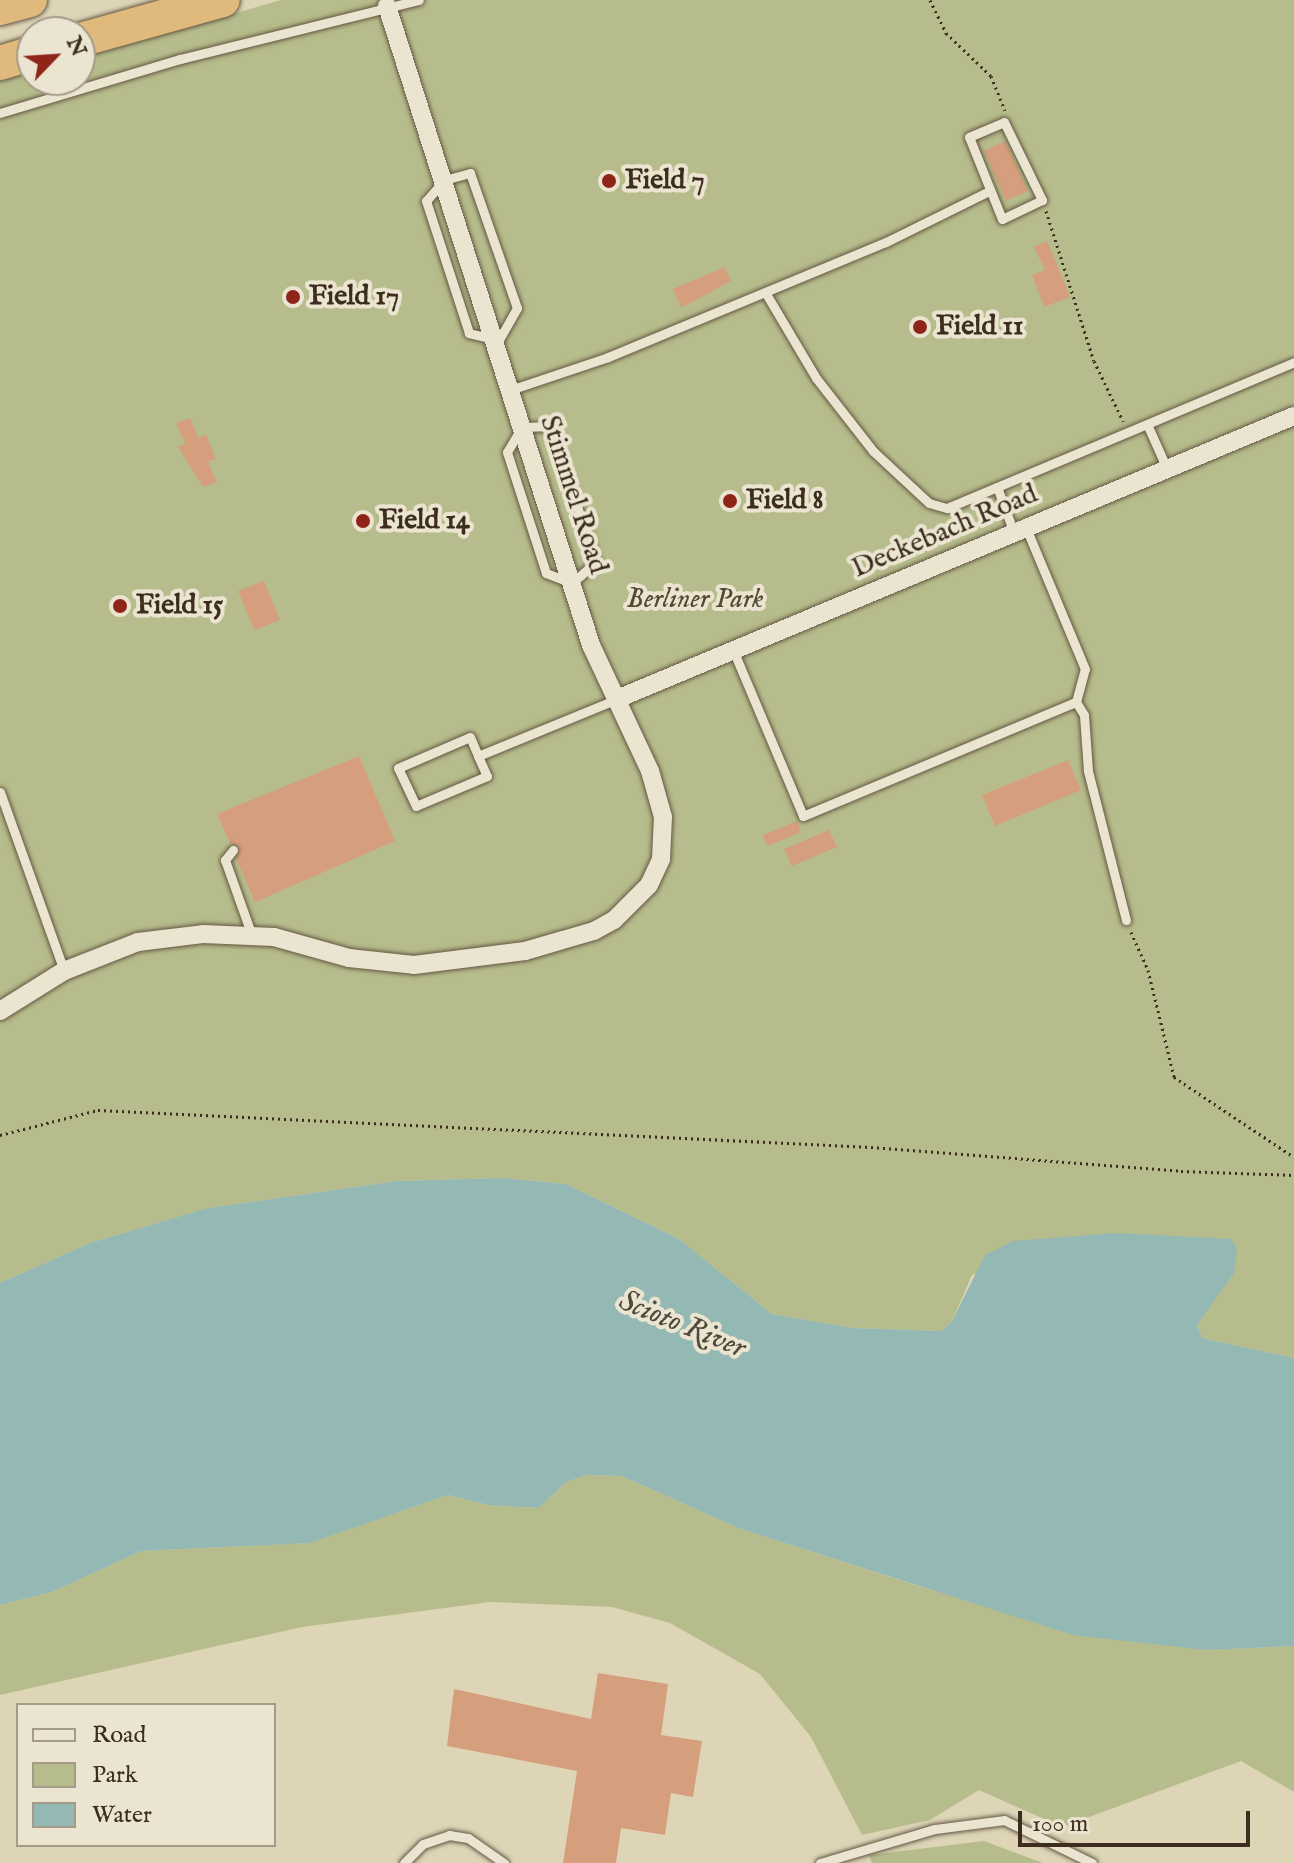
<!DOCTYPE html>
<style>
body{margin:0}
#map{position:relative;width:1294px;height:1863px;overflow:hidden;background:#ded5b7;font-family:"IM FELL English",serif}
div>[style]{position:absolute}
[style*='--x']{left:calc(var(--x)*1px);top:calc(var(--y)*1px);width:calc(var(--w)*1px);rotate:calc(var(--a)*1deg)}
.green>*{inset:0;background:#b6bc8b}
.water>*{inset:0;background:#94b8b3}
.building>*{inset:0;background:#d59f7d}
.path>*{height:3px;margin-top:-1.5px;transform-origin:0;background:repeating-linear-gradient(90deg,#3d2d1e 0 2px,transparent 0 6px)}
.roads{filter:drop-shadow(0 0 2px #655744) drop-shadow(0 0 2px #655744)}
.service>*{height:9px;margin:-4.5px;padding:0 4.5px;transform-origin:4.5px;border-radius:4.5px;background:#eae4d0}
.minor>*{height:18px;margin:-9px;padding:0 9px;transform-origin:9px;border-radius:9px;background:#eae4d0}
.motorway>*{height:34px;margin:-17px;padding:0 17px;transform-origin:17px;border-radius:17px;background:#dfba7c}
.dots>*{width:22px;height:22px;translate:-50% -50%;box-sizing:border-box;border:4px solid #eae4d0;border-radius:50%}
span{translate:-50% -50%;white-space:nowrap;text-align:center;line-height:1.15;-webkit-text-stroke:8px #eae4d0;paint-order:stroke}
.poi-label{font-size:28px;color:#3d2d1e;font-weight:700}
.left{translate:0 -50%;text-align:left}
.street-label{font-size:28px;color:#3d2d1e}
.park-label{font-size:28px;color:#554a34;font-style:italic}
.water-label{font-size:30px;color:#4e493c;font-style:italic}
.legend{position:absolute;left:16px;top:1703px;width:260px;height:144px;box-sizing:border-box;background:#eae4d0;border:2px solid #a59b89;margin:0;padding:10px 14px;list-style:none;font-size:24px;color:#3d2d1e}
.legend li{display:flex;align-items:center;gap:16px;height:40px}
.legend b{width:40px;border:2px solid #a59b89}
.north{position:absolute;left:16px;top:16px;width:80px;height:80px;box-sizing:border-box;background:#eae4d0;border:2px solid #a59b89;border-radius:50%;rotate:65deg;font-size:22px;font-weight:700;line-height:32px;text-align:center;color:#3d2d1e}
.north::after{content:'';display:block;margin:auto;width:28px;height:36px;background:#8f2418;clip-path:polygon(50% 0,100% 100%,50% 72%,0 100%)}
.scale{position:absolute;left:1018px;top:1811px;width:232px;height:36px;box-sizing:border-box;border:4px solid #3d2d1e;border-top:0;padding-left:10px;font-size:24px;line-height:28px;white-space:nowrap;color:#3d2d1e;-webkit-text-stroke:6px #eae4d0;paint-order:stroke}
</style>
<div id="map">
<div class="green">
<div style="clip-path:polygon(281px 0,1294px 0,1294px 1358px,1202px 1338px,1197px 1325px,1234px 1272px,1144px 1239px,1115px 1233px,972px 1275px,952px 1321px,942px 1331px,854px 1328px,772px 1314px,679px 1239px,566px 1184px,504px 1178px,397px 1181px,209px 1208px,90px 1243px,0 1283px,0 81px,32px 72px,32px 80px,80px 80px,80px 58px)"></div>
<div style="clip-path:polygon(587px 1475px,622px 1476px,738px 1528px,934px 1591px,1207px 1650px,1294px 1646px,1294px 1792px,1241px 1761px,1062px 1827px,979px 1790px,930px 1820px,862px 1835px,811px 1737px,760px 1674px,670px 1623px,612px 1607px,490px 1602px,302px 1627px,0 1695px,0 1605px,52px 1592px,141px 1551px,309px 1543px,448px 1495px,488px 1505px,539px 1508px,566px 1482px)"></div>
<div style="clip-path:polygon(984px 1841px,1043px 1863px,872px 1863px,869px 1855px)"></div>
</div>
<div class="water">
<div style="clip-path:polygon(504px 1178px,566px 1184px,679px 1239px,772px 1314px,854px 1328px,942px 1331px,952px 1321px,985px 1255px,1013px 1241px,1116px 1233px,1231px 1239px,1237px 1248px,1234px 1273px,1197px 1325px,1202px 1338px,1294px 1358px,1294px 1646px,1207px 1650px,1073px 1635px,738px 1528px,622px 1476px,587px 1475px,566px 1482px,539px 1508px,488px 1505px,448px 1495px,310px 1543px,141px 1551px,52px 1592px,0 1605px,0 1283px,90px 1243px,208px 1208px,397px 1181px)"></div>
</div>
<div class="building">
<div style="clip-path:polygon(1005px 141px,1028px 191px,1006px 201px,984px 151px)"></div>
<div style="clip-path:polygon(1047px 241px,1070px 297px,1044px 307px,1032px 275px,1045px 270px,1034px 247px)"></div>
<div style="clip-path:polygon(725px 267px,731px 281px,681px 308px,673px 289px)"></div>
<div style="clip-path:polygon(190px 418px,198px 438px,206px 435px,216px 459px,208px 462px,217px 482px,203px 487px,178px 447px,185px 444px,176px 423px)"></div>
<div style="clip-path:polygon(264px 581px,280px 620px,254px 630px,238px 591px)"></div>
<div style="clip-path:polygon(359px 756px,395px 841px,255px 902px,236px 858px,240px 847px,230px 843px,217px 814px)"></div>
<div style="clip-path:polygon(1068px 760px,1081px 790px,995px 826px,982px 795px)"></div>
<div style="clip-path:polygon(797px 821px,801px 832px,767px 846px,763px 835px)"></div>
<div style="clip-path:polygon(829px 830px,837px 847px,792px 866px,784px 849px)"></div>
<div style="clip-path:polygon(598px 1673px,668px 1684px,661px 1735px,702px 1741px,693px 1797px,671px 1793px,665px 1835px,621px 1828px,616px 1863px,563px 1863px,577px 1771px,447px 1746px,454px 1689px,591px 1719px)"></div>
</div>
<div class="path">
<div style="--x:930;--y:0;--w:37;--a:64"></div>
<div style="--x:946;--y:33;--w:62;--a:43.7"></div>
<div style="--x:991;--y:76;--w:37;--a:68"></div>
<div style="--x:1046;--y:211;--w:157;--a:72.3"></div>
<div style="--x:1094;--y:361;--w:67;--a:64.2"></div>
<div style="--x:1131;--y:932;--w:42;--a:65.9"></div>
<div style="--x:1148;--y:970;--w:110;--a:76.3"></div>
<div style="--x:1174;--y:1077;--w:144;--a:33.7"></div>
<div style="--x:0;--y:1135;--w:101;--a:-14.3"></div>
<div style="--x:98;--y:1110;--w:774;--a:2.74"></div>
<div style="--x:871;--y:1147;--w:311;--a:4.4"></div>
<div style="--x:1181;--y:1171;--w:113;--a:2"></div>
</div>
<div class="roads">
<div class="service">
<div style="--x:0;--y:113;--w:188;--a:-16.7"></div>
<div style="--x:180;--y:59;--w:246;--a:-13.9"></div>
<div style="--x:1004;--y:122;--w:87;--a:64"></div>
<div style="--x:1042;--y:200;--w:44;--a:154.6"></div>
<div style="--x:1002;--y:219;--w:88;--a:-111.9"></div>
<div style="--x:969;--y:137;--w:38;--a:-23"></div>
<div style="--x:765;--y:292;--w:100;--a:59.3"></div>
<div style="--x:816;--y:378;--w:93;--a:52"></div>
<div style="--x:873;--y:451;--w:76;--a:42.9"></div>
<div style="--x:929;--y:503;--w:19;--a:16"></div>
<div style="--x:947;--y:508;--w:376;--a:-22.8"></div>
<div style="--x:494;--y:339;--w:26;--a:-167"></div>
<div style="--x:469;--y:333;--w:139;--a:-108"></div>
<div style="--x:426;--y:201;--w:28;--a:-49"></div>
<div style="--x:444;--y:180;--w:27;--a:-15"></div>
<div style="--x:470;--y:173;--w:143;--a:70.8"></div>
<div style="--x:517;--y:308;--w:43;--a:119.6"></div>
<div style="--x:510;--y:390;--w:103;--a:-18.6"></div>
<div style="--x:608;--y:357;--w:301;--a:-22.5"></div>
<div style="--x:886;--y:242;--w:115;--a:-26.3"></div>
<div style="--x:1147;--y:424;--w:49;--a:66"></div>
<div style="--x:545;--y:426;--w:8;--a:40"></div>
<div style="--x:551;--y:431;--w:139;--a:71"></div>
<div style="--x:596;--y:562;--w:32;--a:139"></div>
<div style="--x:572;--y:583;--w:28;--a:-159"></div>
<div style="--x:546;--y:573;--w:127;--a:-107.9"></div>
<div style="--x:507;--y:452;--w:29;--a:-59"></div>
<div style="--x:522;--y:427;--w:23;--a:-2"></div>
<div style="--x:997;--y:487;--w:49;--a:69.7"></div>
<div style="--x:733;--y:650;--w:180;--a:67.1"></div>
<div style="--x:803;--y:816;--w:296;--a:-22.7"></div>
<div style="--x:1076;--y:702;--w:34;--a:-75"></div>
<div style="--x:1085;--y:669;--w:153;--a:-112.7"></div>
<div style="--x:1076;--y:702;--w:15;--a:58"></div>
<div style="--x:1084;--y:715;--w:56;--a:85.9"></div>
<div style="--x:1088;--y:771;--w:154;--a:75.7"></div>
<div style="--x:478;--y:756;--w:22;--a:66"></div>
<div style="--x:487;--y:776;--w:77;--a:157.1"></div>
<div style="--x:416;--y:806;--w:42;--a:-115.3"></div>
<div style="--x:398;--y:768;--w:78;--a:-23.3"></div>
<div style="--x:470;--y:737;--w:21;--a:67"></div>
<div style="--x:478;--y:756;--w:150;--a:-22.3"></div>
<div style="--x:0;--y:792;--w:190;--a:70.3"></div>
<div style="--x:233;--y:850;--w:13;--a:129"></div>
<div style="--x:225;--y:860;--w:81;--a:70.4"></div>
<div style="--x:404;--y:1863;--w:27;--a:-45"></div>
<div style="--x:423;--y:1844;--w:28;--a:-19"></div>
<div style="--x:449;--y:1835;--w:19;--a:9"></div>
<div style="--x:468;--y:1838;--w:44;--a:34.8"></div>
<div style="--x:820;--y:1863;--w:120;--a:-16.5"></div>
<div style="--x:935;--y:1829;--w:70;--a:-7.4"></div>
<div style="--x:1004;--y:1820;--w:98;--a:26"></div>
</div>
<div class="minor">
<div style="--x:617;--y:699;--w:734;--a:-22.69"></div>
<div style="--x:0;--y:1011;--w:75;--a:-32"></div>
<div style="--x:64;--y:971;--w:79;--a:-21.4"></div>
<div style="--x:138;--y:942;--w:65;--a:-7"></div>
<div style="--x:203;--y:934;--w:71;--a:2.4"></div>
<div style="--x:274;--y:937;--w:78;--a:15.6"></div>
<div style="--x:349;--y:958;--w:65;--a:6.1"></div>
<div style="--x:414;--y:965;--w:112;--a:-7.2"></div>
<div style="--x:525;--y:951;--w:72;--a:-16.2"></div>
<div style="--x:594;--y:931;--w:23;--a:-29"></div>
<div style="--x:614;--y:920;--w:49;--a:-45"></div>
<div style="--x:649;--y:885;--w:29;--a:-65"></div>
<div style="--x:661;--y:859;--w:42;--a:-87.3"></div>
<div style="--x:663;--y:817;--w:48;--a:-105.8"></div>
<div style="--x:650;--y:771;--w:139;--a:-115.1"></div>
<div style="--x:591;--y:645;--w:671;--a:-107.71"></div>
</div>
<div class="motorway">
<div style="--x:0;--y:8;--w:31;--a:-15"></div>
<div style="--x:80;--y:40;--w:148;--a:-15.6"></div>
<div style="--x:0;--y:63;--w:34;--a:-17"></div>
</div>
</div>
<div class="dots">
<div style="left:609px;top:181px;background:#8f2418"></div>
<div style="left:293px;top:297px;background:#8f2418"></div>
<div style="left:920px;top:327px;background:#8f2418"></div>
<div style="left:730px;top:501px;background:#8f2418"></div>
<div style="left:363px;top:521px;background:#8f2418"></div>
<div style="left:120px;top:606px;background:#8f2418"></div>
</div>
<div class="poi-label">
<span class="left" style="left:625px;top:181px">Field 7</span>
<span class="left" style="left:309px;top:297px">Field 17</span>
<span class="left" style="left:936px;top:327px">Field 11</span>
<span class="left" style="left:746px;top:501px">Field 8</span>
<span class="left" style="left:379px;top:521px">Field 14</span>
<span class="left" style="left:136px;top:606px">Field 15</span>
</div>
<div class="street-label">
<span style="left:573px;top:495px;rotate:72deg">Stimmel Road</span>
<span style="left:945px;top:532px;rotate:-23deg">Deckebach Road</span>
</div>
<div class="park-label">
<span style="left:695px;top:600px">Berliner Park</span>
</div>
<div class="water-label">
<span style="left:682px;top:1325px;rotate:22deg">Scioto River</span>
</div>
<ul class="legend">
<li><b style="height:10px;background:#eae4d0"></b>Road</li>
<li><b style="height:22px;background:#b6bc8b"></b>Park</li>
<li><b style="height:22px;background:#94b8b3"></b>Water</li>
</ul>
<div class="north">N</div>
<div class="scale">100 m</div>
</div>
